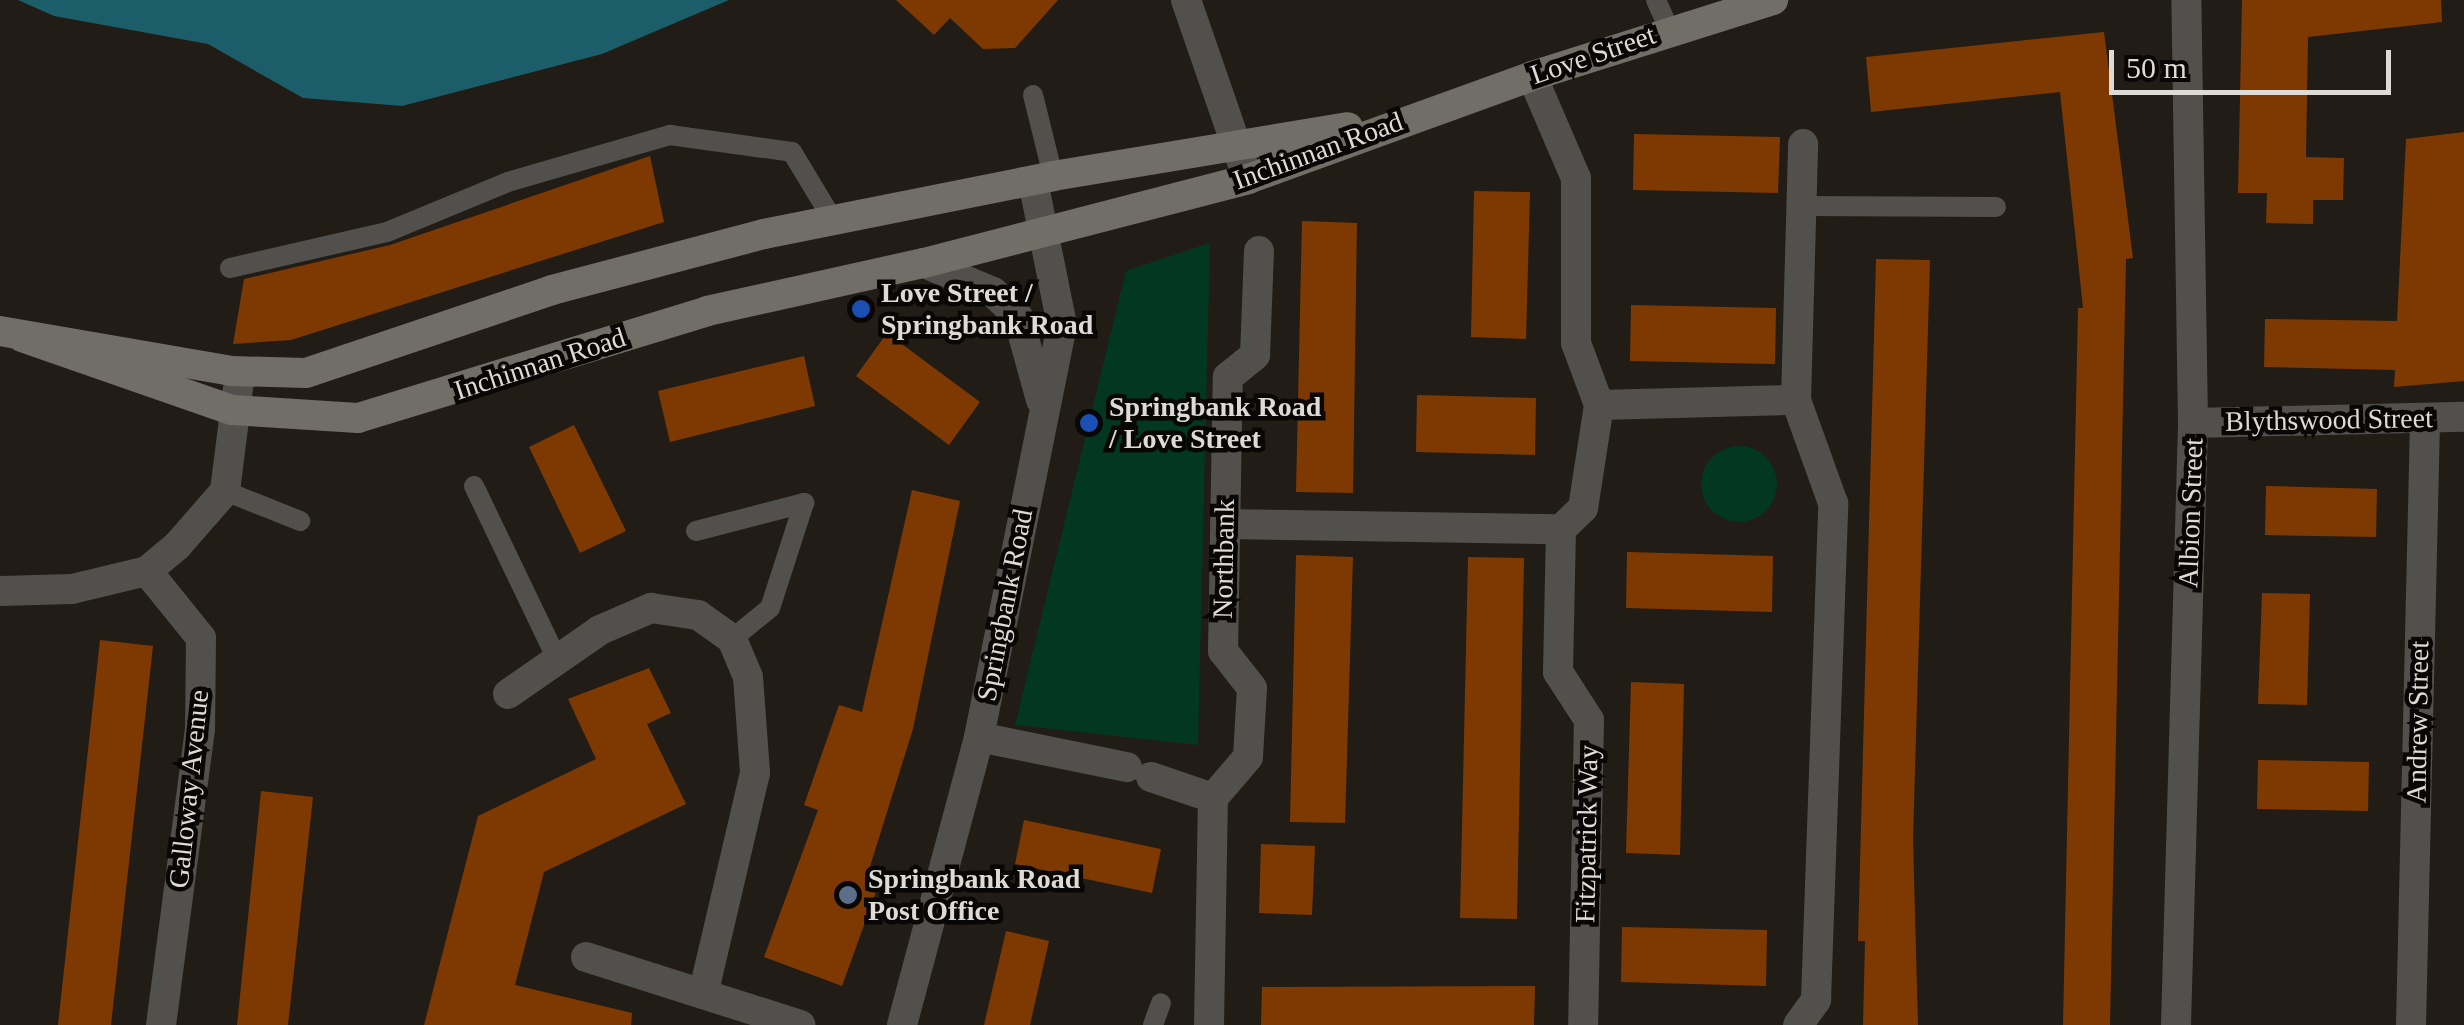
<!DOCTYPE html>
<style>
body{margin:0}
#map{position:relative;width:2464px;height:1025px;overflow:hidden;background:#211c15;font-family:Georgia,serif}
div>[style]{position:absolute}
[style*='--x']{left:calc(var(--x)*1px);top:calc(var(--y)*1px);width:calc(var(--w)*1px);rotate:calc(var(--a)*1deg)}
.green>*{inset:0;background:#023822}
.round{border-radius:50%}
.water>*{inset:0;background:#1b5e69}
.building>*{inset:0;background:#7e3903}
.lane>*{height:20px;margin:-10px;padding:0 10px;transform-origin:10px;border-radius:10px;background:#52504d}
.street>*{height:30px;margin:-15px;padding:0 15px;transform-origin:15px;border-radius:15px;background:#52504d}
.secondary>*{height:30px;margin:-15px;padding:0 15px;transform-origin:15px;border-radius:15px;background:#716d67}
.dots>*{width:28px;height:28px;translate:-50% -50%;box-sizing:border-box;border:5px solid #090705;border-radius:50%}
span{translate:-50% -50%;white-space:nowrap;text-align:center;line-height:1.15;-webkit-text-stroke:9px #090705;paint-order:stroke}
.street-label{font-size:28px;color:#dedbd6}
.poi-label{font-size:28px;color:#dedbd6;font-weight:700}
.left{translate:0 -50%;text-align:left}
.scale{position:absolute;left:2109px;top:50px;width:282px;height:45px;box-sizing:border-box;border:5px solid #dedbd6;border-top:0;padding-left:12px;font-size:30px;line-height:35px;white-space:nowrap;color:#dedbd6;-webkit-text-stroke:8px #090705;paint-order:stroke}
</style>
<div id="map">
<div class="green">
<div style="clip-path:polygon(1210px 243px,1198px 745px,1015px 725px,1126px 271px)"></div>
<div class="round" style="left:1701px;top:446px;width:76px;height:76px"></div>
</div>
<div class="water">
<div style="clip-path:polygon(18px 0,729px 0,602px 54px,402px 106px,303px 98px,208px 44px,54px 16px)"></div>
</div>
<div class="building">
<div style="clip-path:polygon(896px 0,1058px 0,1015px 48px,983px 49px,950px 18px,934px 35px)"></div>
<div style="clip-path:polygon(2242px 0,2441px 0,2442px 22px,2308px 37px,2306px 157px,2344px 158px,2343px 200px,2313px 200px,2313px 224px,2266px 223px,2267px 193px,2238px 193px)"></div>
<div style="clip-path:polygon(2104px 32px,2133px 258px,2126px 259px,2110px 1025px,2063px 1025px,2078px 308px,2083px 308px,2060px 92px,1871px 112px,1866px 57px)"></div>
<div style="clip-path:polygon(2464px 132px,2464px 381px,2394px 387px,2395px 370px,2264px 367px,2265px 319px,2397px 321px,2406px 139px)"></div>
<div style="clip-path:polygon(1634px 134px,1780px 137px,1778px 193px,1633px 190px)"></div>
<div style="clip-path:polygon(650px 156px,664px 222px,291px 340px,233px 344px,244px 279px,390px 245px)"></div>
<div style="clip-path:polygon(1474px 191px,1530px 192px,1526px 339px,1471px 337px)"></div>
<div style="clip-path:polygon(1302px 221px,1357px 223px,1353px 493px,1296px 492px)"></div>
<div style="clip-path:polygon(1876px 259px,1930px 260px,1913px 839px,1918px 1025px,1863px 1025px,1865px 941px,1858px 941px)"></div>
<div style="clip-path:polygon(1631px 305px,1776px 308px,1775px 364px,1630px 361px)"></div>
<div style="clip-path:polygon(887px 333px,980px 402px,949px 445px,856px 376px)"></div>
<div style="clip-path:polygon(804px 356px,815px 406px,670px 442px,658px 391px)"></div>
<div style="clip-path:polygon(1417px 395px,1536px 398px,1535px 455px,1416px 452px)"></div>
<div style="clip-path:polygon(574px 425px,626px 531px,580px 553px,529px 447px)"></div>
<div style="clip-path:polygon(2266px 486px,2377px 489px,2376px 537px,2265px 535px)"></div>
<div style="clip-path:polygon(912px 490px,960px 501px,913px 729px,867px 876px,880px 881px,842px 986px,764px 957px,818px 810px,804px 805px,839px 705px,862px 712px)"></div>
<div style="clip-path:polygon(1627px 552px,1773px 556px,1772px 612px,1626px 608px)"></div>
<div style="clip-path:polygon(1296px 555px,1353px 557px,1345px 823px,1290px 822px)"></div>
<div style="clip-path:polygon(1468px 557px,1524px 558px,1517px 919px,1460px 918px)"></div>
<div style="clip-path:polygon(2262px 593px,2310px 594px,2307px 705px,2258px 704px)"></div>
<div style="clip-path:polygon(100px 640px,153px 646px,111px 1025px,58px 1025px)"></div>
<div style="clip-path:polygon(649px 668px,671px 713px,647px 724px,686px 804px,544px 872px,515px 985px,632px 1013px,631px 1025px,424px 1025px,478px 816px,596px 759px,568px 699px)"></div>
<div style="clip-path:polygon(1631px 682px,1684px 684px,1680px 855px,1626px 853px)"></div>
<div style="clip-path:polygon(2258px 760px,2369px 762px,2368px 811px,2257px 809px)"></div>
<div style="clip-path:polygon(261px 791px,313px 797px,288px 1025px,237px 1025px)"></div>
<div style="clip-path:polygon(1024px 820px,1161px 849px,1152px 893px,1015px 864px)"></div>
<div style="clip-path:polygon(1261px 844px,1315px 846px,1312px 915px,1259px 913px)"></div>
<div style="clip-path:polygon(1622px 927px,1767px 930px,1766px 986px,1621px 982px)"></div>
<div style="clip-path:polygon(1006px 931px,1049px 941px,1030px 1025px,984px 1025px)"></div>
<div style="clip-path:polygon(1535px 986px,1534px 1025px,1261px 1025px,1262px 987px)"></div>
</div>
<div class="lane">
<div style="--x:1656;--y:0;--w:32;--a:66"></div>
<div style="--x:1033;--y:95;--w:83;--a:76.1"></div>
<div style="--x:1804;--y:206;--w:192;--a:0.3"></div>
<div style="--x:230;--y:268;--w:161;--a:-12.9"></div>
<div style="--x:387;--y:232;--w:131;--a:-22.5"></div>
<div style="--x:508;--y:182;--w:169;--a:-16.2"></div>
<div style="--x:670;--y:135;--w:123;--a:7.9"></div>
<div style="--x:792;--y:152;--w:79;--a:58.9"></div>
<div style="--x:474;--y:486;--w:192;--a:64.4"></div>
<div style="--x:225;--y:491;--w:81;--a:21.8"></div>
<div style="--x:696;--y:531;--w:112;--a:-14.5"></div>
<div style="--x:804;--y:503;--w:110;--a:107.9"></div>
<div style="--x:770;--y:608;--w:49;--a:140.8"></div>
<div style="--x:1153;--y:1025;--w:23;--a:-70"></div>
</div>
<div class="street">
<div style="--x:1186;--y:0;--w:189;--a:70.9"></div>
<div style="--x:1532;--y:76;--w:111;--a:66.7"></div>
<div style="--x:1576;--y:178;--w:165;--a:90"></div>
<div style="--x:1576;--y:343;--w:66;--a:69.6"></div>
<div style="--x:1599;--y:405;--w:104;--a:98.8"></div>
<div style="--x:1583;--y:508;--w:30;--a:136"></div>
<div style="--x:1561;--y:529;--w:143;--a:91.2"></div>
<div style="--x:1558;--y:672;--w:57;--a:57.1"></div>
<div style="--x:1589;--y:720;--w:305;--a:91.1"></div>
<div style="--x:924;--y:263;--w:75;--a:22.8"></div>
<div style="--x:993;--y:292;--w:35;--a:45"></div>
<div style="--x:1018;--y:317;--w:86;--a:74.5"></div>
<div style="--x:1599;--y:405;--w:197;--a:-1.5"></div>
<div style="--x:2193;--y:423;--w:271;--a:-1.3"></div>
<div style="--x:1225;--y:524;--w:336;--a:0.9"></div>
<div style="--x:147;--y:571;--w:86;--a:51.1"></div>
<div style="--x:201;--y:638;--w:91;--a:90.6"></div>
<div style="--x:200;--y:729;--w:299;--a:97.5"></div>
<div style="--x:0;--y:591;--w:72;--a:-1.6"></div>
<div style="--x:72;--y:589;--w:77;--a:-13.5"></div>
<div style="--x:147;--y:571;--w:39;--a:-40"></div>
<div style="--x:177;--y:546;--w:73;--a:-48.9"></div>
<div style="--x:225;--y:491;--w:120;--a:-82.8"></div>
<div style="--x:508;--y:694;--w:112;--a:-34.8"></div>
<div style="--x:600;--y:630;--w:56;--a:-23.3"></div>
<div style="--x:651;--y:608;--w:48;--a:8.5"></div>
<div style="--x:698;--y:615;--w:42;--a:35.2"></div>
<div style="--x:732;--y:639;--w:41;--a:67.2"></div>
<div style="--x:748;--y:677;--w:96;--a:85.8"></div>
<div style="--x:755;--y:773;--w:227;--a:103.2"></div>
<div style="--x:979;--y:737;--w:151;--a:11.5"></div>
<div style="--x:1151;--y:777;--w:65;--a:18.7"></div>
<div style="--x:1213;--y:798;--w:54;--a:-49.5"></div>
<div style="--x:1248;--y:757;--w:69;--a:-86.7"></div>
<div style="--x:1252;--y:688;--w:47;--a:-128.1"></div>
<div style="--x:1223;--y:651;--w:274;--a:-89"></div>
<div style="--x:1228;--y:377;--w:35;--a:-39"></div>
<div style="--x:1255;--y:355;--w:104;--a:-87.8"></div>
<div style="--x:586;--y:957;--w:225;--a:17.6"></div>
<div style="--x:902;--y:1025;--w:298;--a:-75"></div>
<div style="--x:979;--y:737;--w:420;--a:-78.6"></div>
<div style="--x:1062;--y:325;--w:147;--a:-101.4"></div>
<div style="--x:1209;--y:1025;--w:227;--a:-89"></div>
<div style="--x:1798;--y:1025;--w:31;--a:-54"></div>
<div style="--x:1816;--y:1000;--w:497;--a:-88"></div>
<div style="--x:1833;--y:503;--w:109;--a:-109.8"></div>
<div style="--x:1796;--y:400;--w:256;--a:-88.4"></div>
<div style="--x:2176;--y:1025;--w:602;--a:-88.38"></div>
<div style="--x:2193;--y:423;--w:423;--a:-90.9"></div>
<div style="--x:2411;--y:1025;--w:605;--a:-88.67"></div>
</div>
<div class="secondary">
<div style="--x:0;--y:331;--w:234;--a:9.8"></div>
<div style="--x:231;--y:371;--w:75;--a:1.5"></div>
<div style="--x:306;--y:373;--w:260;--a:-18.6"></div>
<div style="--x:552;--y:290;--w:219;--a:-14.8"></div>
<div style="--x:764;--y:234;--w:295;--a:-11.3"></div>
<div style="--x:1053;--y:176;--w:299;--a:-9.4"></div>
<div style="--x:22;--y:337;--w:222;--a:19.2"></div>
<div style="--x:232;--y:410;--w:126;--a:3.6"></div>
<div style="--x:358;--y:418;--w:365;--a:-17"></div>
<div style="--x:707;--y:311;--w:222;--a:-12.5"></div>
<div style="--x:924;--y:263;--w:335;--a:-14.5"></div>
<div style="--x:1248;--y:179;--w:302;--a:-19.9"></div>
<div style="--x:1532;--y:76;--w:253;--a:-17.5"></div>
</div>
<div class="dots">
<div style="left:861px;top:309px;background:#1a4fb4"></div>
<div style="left:1089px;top:423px;background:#1a4fb4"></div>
<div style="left:848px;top:895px;background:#5c6f8a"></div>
</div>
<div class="street-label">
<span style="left:1593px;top:55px;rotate:-19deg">Love Street</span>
<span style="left:1318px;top:151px;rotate:-20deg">Inchinnan Road</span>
<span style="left:540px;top:364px;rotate:-18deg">Inchinnan Road</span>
<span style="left:2329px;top:420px;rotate:-1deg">Blythswood Street</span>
<span style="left:2191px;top:513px;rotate:-88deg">Albion Street</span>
<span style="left:1224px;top:559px;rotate:-89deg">Northbank</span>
<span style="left:1005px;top:605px;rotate:-79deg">Springbank Road</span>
<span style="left:2418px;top:722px;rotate:-89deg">Andrew Street</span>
<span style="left:189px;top:789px;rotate:-84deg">Galloway Avenue</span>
<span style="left:1587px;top:834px;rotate:-89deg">Fitzpatrick Way</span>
</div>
<div class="poi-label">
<span class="left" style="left:881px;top:309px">Love Street /<br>Springbank Road</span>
<span class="left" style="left:1109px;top:423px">Springbank Road<br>/ Love Street</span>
<span class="left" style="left:868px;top:895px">Springbank Road<br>Post Office</span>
</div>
<div class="scale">50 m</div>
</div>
